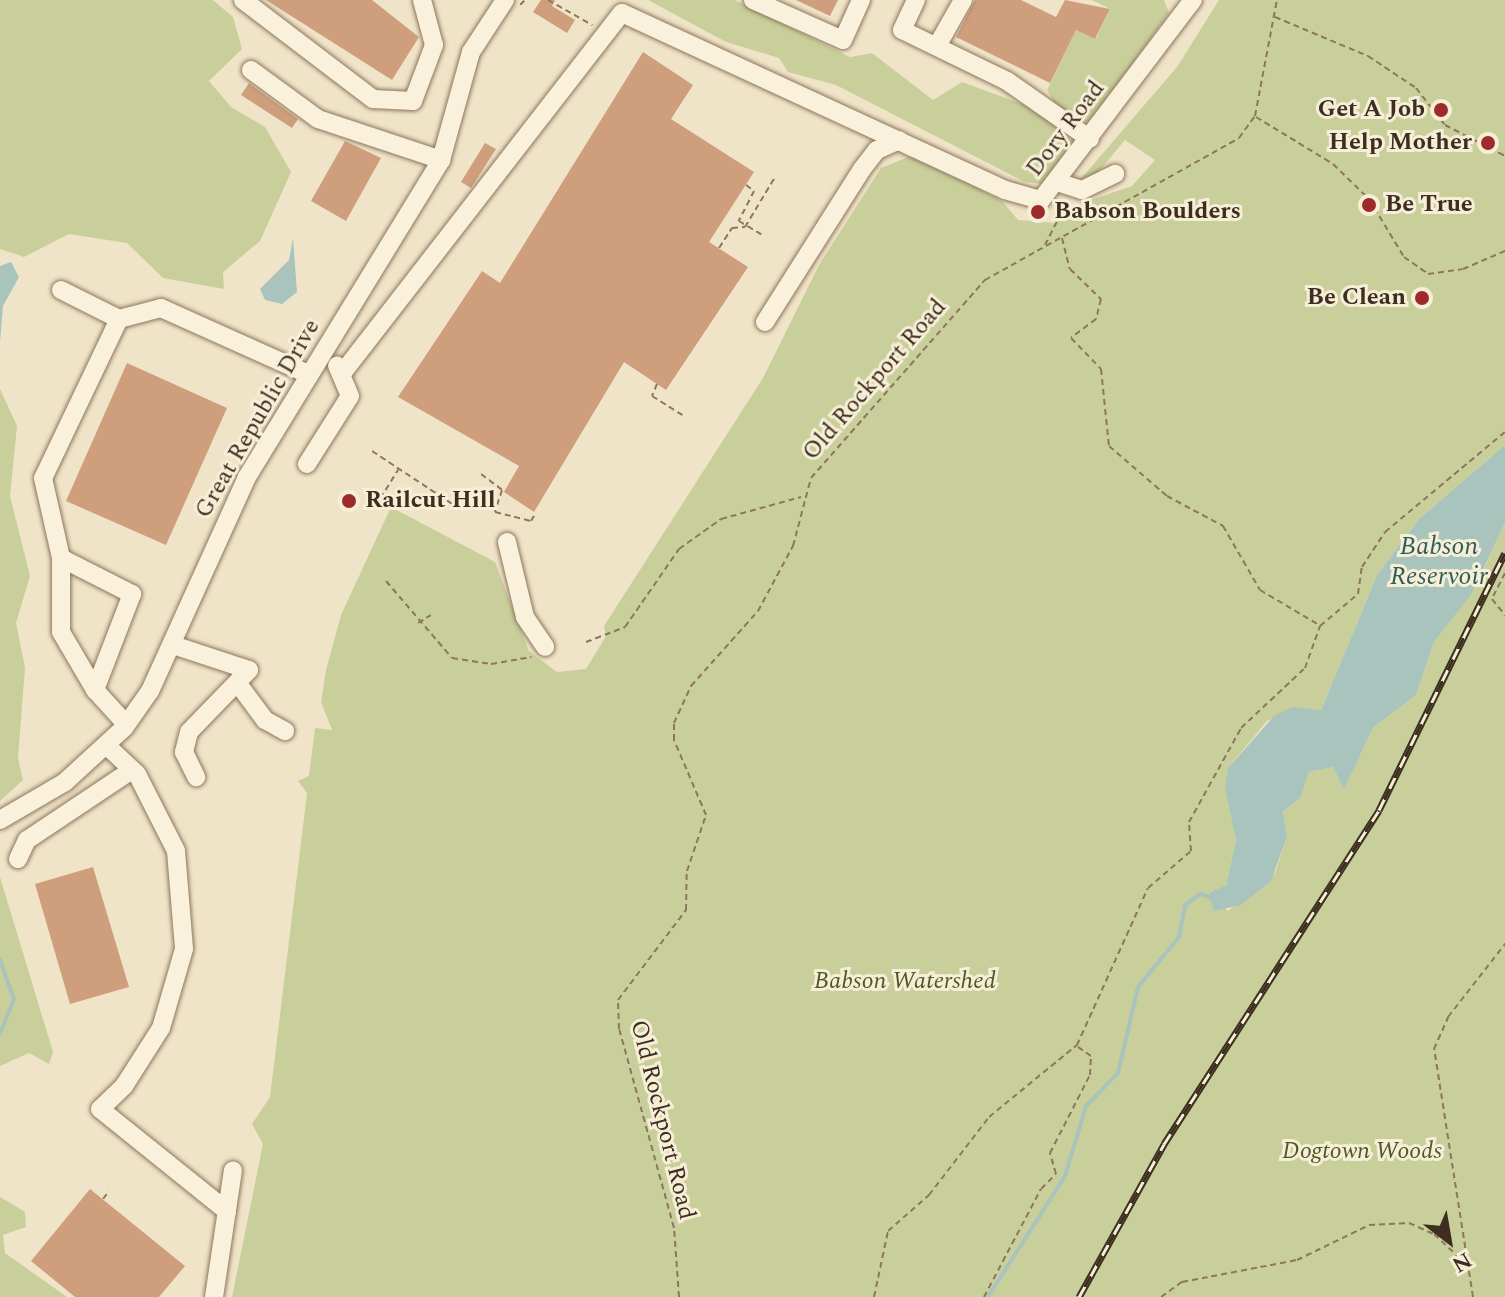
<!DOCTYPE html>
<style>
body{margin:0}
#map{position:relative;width:1505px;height:1297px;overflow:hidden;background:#f0e4c8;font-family:Spectral,serif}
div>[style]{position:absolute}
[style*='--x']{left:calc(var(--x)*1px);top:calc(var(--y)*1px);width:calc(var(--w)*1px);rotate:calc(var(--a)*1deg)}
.green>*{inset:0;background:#c9cf9b}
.water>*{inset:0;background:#a9c4bc}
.stream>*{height:4px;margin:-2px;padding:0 2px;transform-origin:2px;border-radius:2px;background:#a9c4bc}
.building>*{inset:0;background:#cf9f7d}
.path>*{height:2px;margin-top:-1px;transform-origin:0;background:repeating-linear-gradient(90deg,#8d765c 0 6px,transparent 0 10px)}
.roads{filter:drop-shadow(0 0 2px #8d765c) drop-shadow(0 0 2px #8d765c)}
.minor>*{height:18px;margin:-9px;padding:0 9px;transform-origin:9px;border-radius:9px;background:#faf1dc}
.rail>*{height:7px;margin-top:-3.5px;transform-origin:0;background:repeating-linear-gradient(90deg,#f7eed8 0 12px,#3d2e20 0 24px);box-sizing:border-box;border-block:2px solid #3d2e20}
.dots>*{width:22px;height:22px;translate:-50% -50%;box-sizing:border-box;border:4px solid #f7eed8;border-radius:50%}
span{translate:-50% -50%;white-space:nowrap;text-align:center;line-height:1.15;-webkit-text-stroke:6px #f7eed8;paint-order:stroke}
.poi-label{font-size:24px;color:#3d2e20;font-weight:700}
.right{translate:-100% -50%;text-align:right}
.left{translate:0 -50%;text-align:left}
.street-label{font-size:24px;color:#3d2e20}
.park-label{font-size:24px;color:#4d5a26;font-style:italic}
.water-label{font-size:26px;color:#2f5d5a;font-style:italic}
.north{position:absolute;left:1409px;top:1201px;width:80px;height:80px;-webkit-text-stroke:6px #f7eed8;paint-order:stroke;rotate:149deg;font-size:22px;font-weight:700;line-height:32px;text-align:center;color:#3d2e20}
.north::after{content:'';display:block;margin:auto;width:28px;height:36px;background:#3d2e20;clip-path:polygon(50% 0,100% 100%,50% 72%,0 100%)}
</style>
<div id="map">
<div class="green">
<div style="clip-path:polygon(0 0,213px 0,233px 17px,242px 49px,209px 81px,231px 107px,265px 127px,291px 172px,260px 241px,223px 272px,224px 289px,163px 278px,127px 243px,69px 234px,24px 257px,0 249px)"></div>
<div style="clip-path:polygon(648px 0,735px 0,850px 57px,872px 53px,933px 100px,962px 82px,1047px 113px,1073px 142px,1043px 184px,1025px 182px,836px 85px,788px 72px,779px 58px,726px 42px)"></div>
<div style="clip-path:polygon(1092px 0,1164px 0,1169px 13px,1090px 123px,1057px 107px,1047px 90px,1076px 30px,1096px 39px,1110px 9px)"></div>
<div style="clip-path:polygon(1219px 0,1505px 0,1505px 445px,1419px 519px,1377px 575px,1321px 710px,1297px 709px,1267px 721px,1228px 768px,1236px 840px,1226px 885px,1209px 893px,1228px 911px,1275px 873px,1287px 837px,1283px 812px,1301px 797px,1309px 772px,1333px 767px,1344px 790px,1373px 728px,1416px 695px,1434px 642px,1476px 586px,1505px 523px,1505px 1297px,232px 1297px,263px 1144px,252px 1124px,270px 1097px,307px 793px,298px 781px,309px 776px,315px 728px,332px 730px,321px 702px,326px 670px,341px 615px,391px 507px,495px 562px,529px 651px,557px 672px,586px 669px,606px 636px,604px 626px,763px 378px,819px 265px,881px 168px,908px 157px,925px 159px,1003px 202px,1018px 220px,1055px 223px,1076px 205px,1132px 186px,1155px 160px,1125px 140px,1089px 183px,1079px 181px,1177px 67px)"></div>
<div style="clip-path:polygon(0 389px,17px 426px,10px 496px,30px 576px,16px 623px,25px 668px,18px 758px,23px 780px,0 801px)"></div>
<div style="clip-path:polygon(0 877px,53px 1052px,49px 1064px,29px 1053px,0 1066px)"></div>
<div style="clip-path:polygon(0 1197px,25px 1212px,26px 1227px,3px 1235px,5px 1253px,67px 1297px,0 1297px)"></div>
</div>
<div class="water">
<div style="clip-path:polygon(293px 238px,297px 292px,282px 304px,265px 300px,260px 289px,289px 260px)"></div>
<div style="clip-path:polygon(11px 262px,19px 277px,3px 306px,0 342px,0 266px)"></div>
<div style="clip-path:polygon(1505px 445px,1505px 523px,1472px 593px,1434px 642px,1416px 695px,1373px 728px,1344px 790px,1333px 767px,1309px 772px,1301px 797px,1283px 812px,1287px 837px,1271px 881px,1241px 905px,1214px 911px,1209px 893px,1226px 885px,1236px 840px,1225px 787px,1228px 768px,1274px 716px,1292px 707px,1321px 710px,1377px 575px,1419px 519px)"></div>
</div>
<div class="stream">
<div style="--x:0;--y:960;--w:41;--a:70.3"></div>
<div style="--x:14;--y:999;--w:37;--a:112"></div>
<div style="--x:988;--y:1297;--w:143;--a:-57.5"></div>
<div style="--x:1065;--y:1176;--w:73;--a:-73.3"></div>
<div style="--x:1086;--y:1106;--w:46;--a:-45.9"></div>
<div style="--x:1118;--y:1073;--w:88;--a:-76.9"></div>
<div style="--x:1138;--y:987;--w:65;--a:-50.6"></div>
<div style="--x:1179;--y:937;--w:33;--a:-79"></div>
<div style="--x:1185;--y:905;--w:19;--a:-35"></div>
<div style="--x:1201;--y:894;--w:12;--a:20"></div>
</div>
<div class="building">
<div style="clip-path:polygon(266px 0,372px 0,419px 37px,392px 80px)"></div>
<div style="clip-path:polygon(541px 0,555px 0,552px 6px,575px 20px,567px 33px,533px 12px)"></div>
<div style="clip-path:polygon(796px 0,838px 0,830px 16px)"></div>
<div style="clip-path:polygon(975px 0,1021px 0,1056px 17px,1065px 0,1110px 9px,1095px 39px,1076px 30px,1050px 83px,956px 37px)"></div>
<div style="clip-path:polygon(643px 52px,693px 85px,671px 119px,754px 172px,709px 242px,748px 267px,666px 390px,624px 362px,534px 512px,504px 492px,519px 466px,398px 397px,482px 271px,500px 283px)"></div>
<div style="clip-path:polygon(249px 83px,298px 119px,292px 128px,241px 95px)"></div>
<div style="clip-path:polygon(345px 141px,381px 158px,346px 221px,311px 201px)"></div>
<div style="clip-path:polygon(485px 143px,496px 149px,471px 188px,461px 182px)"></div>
<div style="clip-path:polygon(127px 363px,227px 408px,166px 545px,66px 501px)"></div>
<div style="clip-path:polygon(93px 867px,129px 987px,70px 1004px,35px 884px)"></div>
<div style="clip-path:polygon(90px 1189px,185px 1266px,159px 1297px,75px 1297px,31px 1261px)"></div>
</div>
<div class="path">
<div style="--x:548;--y:0;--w:51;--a:29.6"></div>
<div style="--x:520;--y:5;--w:7;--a:-45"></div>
<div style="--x:1275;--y:17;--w:101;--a:22.8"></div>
<div style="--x:1368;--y:56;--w:58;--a:33.7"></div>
<div style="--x:1416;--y:88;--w:47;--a:51.9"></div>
<div style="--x:1445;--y:125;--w:68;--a:27.3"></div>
<div style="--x:1256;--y:117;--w:90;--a:31.4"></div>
<div style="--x:1333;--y:164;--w:50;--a:44.2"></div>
<div style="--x:1369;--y:199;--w:68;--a:58.9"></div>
<div style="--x:1404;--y:257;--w:29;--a:35"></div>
<div style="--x:1428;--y:274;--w:35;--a:-8"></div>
<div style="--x:1463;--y:269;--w:46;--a:-23.2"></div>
<div style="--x:746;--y:185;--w:10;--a:37"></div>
<div style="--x:754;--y:191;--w:34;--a:117"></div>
<div style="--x:739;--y:221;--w:27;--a:31"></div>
<div style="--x:1062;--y:238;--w:32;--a:76"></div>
<div style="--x:1070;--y:269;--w:43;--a:44.1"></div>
<div style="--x:1101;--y:299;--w:21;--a:104"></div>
<div style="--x:1096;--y:319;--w:31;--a:143"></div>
<div style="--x:1071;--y:338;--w:43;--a:45.9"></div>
<div style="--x:1101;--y:369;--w:77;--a:84.1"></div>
<div style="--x:1109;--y:446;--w:77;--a:40.8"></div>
<div style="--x:1167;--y:496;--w:64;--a:28.2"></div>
<div style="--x:1223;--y:526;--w:74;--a:60"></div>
<div style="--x:1260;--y:590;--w:69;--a:30.7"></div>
<div style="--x:1045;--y:245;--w:27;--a:-63"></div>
<div style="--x:1057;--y:221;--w:9;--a:-117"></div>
<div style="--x:719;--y:248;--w:24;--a:-57"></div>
<div style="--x:732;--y:228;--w:13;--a:-4"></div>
<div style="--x:745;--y:227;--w:58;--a:-59"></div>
<div style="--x:657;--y:384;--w:13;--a:113"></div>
<div style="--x:652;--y:396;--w:36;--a:32"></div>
<div style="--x:372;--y:451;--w:105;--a:33.4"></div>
<div style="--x:460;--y:509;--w:10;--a:-61"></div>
<div style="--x:481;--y:474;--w:26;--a:37"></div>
<div style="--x:502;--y:490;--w:23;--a:108"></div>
<div style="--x:495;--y:512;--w:37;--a:14"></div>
<div style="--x:531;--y:521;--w:8;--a:-60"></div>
<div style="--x:375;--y:507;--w:44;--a:-58.1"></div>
<div style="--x:1505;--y:573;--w:29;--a:117"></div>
<div style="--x:1492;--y:599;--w:21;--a:51"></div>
<div style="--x:386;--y:581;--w:101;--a:49.4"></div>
<div style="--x:452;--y:658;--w:39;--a:9"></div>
<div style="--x:491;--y:664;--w:41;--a:-9.9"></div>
<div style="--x:418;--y:623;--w:15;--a:-32"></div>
<div style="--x:586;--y:642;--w:42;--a:-21"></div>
<div style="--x:625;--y:627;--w:95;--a:-55.3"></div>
<div style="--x:679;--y:549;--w:52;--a:-35.5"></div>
<div style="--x:721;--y:519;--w:83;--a:-15.4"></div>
<div style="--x:103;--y:1199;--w:10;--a:-53"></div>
<div style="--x:679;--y:1297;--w:69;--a:-94.1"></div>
<div style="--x:674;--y:1228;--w:206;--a:-105.4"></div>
<div style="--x:619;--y:1029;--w:29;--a:-92"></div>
<div style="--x:618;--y:1000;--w:113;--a:-52.9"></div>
<div style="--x:686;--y:910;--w:39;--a:-89"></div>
<div style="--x:687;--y:871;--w:59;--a:-71.3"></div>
<div style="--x:706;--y:815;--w:82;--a:-113.1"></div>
<div style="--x:674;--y:740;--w:17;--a:-90"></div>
<div style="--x:674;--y:723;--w:41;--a:-65.3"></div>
<div style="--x:691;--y:686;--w:101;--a:-48.2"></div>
<div style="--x:758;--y:611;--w:74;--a:-61.7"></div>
<div style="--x:793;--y:546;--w:70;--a:-75.2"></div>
<div style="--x:811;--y:478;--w:264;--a:-48.7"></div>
<div style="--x:985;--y:280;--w:291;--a:-29.2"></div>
<div style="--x:1239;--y:138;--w:27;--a:-54"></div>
<div style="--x:1255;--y:116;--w:118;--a:-79.3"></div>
<div style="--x:874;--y:1297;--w:67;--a:-78"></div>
<div style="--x:888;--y:1231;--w:55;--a:-41.3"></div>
<div style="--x:929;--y:1195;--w:98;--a:-52.4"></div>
<div style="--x:989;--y:1117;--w:114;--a:-39.3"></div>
<div style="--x:1077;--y:1045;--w:172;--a:-65.7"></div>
<div style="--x:1148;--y:888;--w:57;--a:-40.7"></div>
<div style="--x:1191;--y:851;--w:29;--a:-94"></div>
<div style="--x:1189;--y:822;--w:107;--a:-61"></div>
<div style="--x:1241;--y:728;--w:88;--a:-43.2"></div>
<div style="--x:1305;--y:668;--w:45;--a:-70.3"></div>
<div style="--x:1320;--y:626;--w:50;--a:-40.1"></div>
<div style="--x:1358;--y:594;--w:27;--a:-82"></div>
<div style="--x:1362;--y:567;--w:42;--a:-56.7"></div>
<div style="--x:1385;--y:532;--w:156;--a:-39.8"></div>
<div style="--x:984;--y:1297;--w:122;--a:-62.2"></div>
<div style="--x:1041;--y:1189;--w:21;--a:-45"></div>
<div style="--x:1056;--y:1174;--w:22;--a:-106"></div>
<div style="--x:1050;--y:1153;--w:88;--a:-62.9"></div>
<div style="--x:1090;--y:1075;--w:19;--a:-87"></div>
<div style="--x:1091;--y:1056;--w:16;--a:-145"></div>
<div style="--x:1161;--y:1297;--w:26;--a:-36"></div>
<div style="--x:1182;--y:1282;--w:117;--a:-10.8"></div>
<div style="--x:1297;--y:1260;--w:80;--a:-25.9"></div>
<div style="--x:1369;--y:1225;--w:40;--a:-2.9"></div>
<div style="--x:1409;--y:1223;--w:27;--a:24"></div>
<div style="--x:1434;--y:1234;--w:42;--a:43.1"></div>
<div style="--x:1473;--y:1297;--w:251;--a:-98.9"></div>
<div style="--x:1434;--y:1049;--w:35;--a:-66"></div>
<div style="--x:1448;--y:1017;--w:93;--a:-52"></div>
</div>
<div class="roads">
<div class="minor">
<div style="--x:243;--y:0;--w:163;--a:37.3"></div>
<div style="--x:373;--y:99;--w:40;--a:2.9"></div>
<div style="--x:413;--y:101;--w:60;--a:-69.4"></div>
<div style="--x:434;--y:45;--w:47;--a:-104.9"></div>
<div style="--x:753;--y:0;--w:98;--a:24"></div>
<div style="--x:843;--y:40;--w:44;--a:-65.8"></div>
<div style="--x:916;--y:0;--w:33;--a:115"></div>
<div style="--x:902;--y:30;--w:117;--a:25.9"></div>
<div style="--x:1007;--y:81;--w:101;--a:34.9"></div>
<div style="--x:937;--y:46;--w:53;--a:-60.5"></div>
<div style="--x:251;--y:70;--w:83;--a:36.2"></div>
<div style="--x:318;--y:119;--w:130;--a:18.4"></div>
<div style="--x:1057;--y:182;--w:26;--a:18"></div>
<div style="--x:1082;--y:190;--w:37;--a:-26"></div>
<div style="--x:61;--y:290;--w:65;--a:26.6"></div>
<div style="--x:119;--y:319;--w:176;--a:115.5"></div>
<div style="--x:43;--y:478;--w:82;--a:77.3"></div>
<div style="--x:61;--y:558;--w:80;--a:26.9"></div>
<div style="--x:132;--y:594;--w:103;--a:111.1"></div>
<div style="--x:95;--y:690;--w:46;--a:47.6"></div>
<div style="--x:119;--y:319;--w:43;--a:-14.7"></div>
<div style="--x:161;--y:308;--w:163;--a:24.2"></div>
<div style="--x:765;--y:322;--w:181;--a:-57.6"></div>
<div style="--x:862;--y:169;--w:24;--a:-52"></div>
<div style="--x:877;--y:150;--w:24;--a:-24"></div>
<div style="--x:344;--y:371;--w:453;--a:-52.2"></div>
<div style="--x:622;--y:13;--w:422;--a:24.8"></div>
<div style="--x:1005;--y:190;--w:37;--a:16"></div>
<div style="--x:1041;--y:200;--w:251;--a:-52.8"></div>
<div style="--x:307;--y:464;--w:80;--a:-57.7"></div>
<div style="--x:350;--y:396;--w:33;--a:-113"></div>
<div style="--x:507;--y:542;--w:77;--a:76.5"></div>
<div style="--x:525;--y:617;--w:36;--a:56"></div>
<div style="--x:61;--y:558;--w:74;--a:90"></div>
<div style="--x:61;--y:632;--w:67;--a:59.6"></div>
<div style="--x:173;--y:645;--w:80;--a:18.2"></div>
<div style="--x:249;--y:670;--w:86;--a:134.1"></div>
<div style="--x:189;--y:732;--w:21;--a:104"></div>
<div style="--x:184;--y:752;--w:28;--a:64"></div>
<div style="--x:239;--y:685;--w:44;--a:53.4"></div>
<div style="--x:265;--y:720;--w:23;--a:29"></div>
<div style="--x:106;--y:745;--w:42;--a:43.1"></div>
<div style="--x:137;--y:774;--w:86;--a:63.1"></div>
<div style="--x:176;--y:851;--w:98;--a:85.3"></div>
<div style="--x:184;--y:949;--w:82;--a:106.2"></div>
<div style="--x:161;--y:1028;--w:69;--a:122.5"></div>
<div style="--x:124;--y:1086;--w:33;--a:136"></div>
<div style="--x:100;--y:1109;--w:163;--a:38.8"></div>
<div style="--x:0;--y:820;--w:75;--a:-30.3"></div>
<div style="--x:65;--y:782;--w:80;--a:-42.5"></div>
<div style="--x:124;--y:728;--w:45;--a:-54.9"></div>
<div style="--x:150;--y:691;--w:235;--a:-65.6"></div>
<div style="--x:247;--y:477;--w:372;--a:-58.5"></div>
<div style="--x:441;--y:160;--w:112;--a:-74.5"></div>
<div style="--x:471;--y:52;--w:62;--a:-56.8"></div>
<div style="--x:18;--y:859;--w:21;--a:-65"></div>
<div style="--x:27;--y:840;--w:126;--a:-33.7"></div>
<div style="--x:214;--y:1297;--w:128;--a:-81.5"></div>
</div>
</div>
<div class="rail">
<div style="--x:1079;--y:1297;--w:175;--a:-60.9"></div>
<div style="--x:1164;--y:1144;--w:397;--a:-57.2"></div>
<div style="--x:1379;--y:810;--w:286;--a:-63.9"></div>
</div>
<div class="dots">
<div style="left:1441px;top:110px;background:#9e2a2b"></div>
<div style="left:1488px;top:143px;background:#9e2a2b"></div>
<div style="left:1369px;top:205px;background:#9e2a2b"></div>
<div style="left:1038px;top:212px;background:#9e2a2b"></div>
<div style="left:1422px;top:298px;background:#9e2a2b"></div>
<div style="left:349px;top:501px;background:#9e2a2b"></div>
</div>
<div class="poi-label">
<span class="right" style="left:1425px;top:110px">Get A Job</span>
<span class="right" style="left:1472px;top:143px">Help Mother</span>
<span class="left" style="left:1385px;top:205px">Be True</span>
<span class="left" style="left:1054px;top:212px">Babson Boulders</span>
<span class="right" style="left:1406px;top:298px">Be Clean</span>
<span class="left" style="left:365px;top:501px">Railcut Hill</span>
</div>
<div class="street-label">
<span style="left:1066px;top:129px;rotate:-53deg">Dory Road</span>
<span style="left:875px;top:380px;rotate:-49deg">Old Rockport Road</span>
<span style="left:258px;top:419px;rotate:-60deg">Great Republic Drive</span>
<span style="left:662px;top:1120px;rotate:76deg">Old Rockport Road</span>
</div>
<div class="park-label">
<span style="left:905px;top:982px">Babson Watershed</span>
<span style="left:1362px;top:1152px">Dogtown Woods</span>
</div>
<div class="water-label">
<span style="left:1439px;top:562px">Babson<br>Reservoir</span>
</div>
<div class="north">N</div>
</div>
